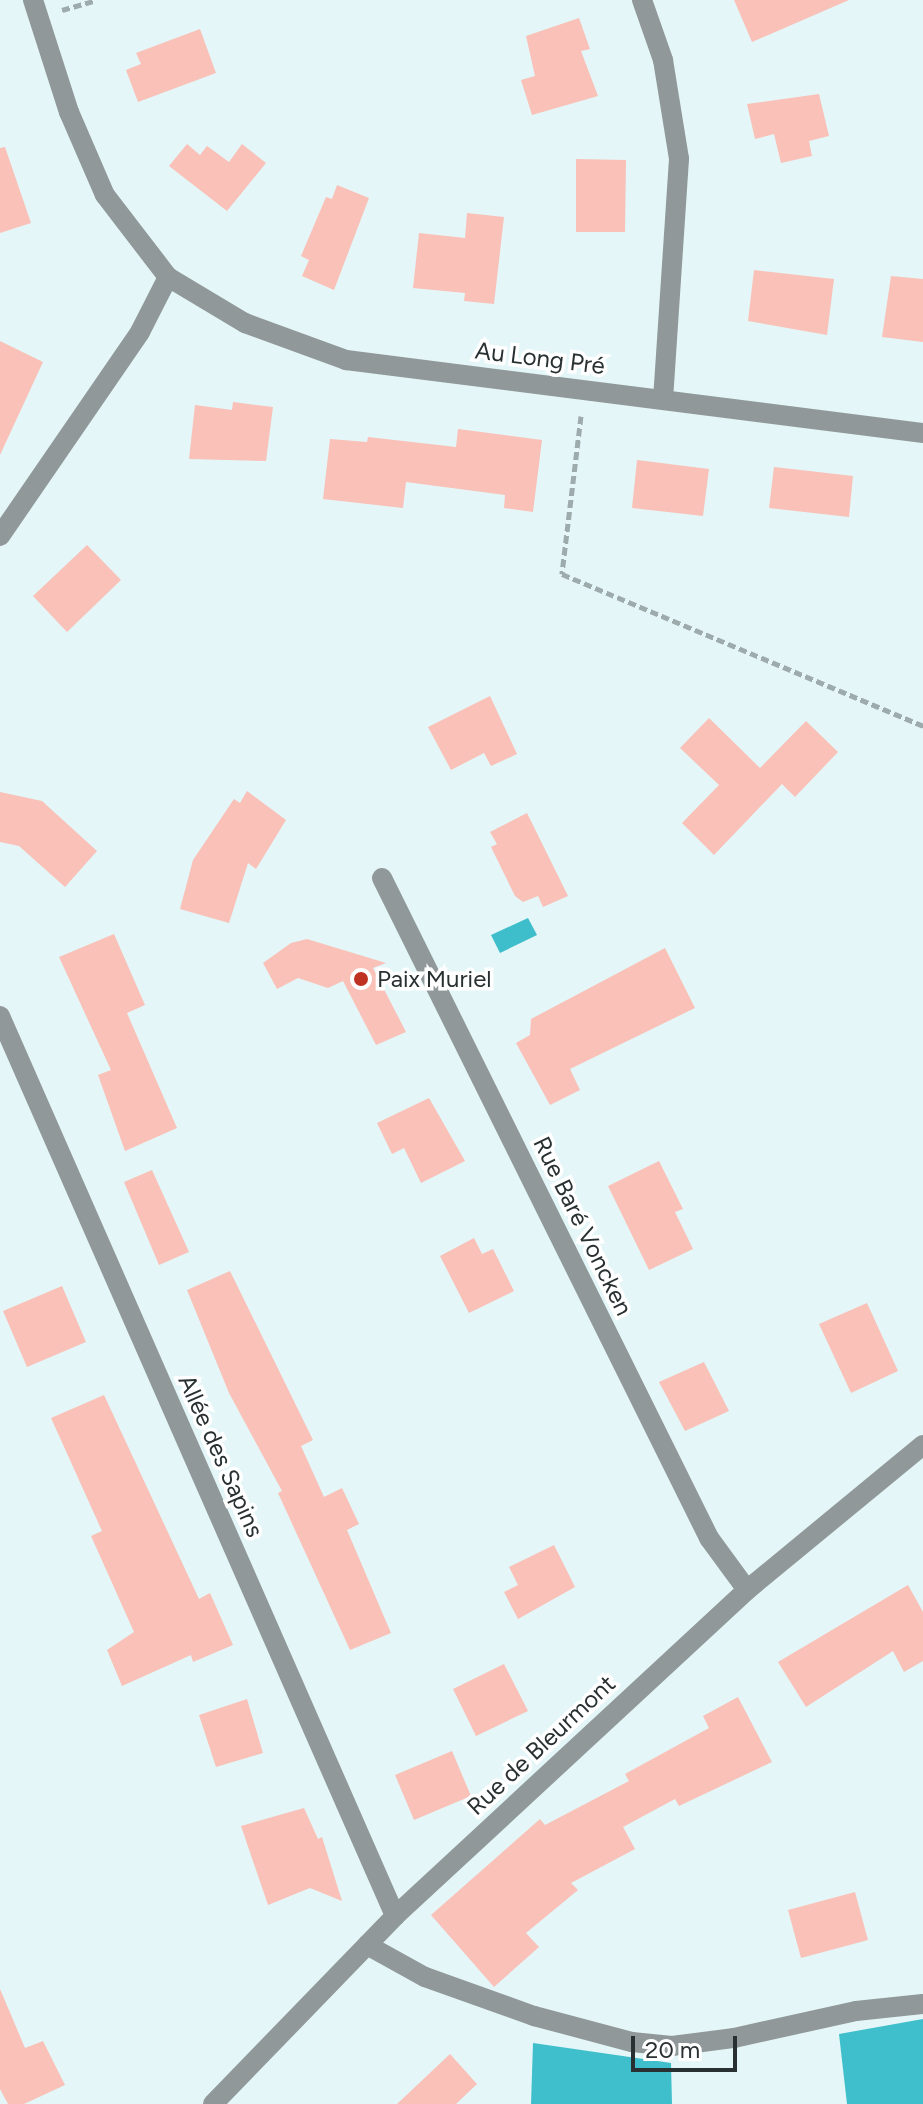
<!DOCTYPE html>
<meta charset="utf-8">
<style>
body{margin:0}
#map{position:relative;width:923px;height:2104px;overflow:hidden;background:#e4f6f8;font-family:Figtree,sans-serif}
div>[style]{position:absolute}
[style*='--x']{left:calc(var(--x)*1px);top:calc(var(--y)*1px);width:calc(var(--w)*1px);rotate:calc(var(--a)*1deg)}
.forest>*{inset:0;background:#3fbfcb}
.water>*{inset:0;background:#3dbeca}
.building>*{inset:0;background:#f9c1b7}
.path>*{height:5px;margin-top:-2.5px;transform-origin:0;background:repeating-linear-gradient(90deg,#9eabad 0 8px,transparent 0 12px)}
.minor>*{height:20px;margin:-10px;padding:0 10px;transform-origin:10px;border-radius:10px;background:#909899}
.dots>*{width:22px;height:22px;translate:-50% -50%;box-sizing:border-box;border:4px solid #fff;border-radius:50%}
span{translate:-50% -50%;white-space:nowrap;text-align:center;line-height:1.15;-webkit-text-stroke:7px #fff;paint-order:stroke}
.street-label{font-size:24px;color:#293031}
.poi-label{font-size:24px;color:#293031}
.left{translate:0 -50%;text-align:left}
.scale{position:absolute;left:631px;top:2036px;width:106px;height:36px;box-sizing:border-box;border:4px solid #293031;border-top:0;padding-left:10px;font-size:24px;line-height:28px;white-space:nowrap;color:#293031;-webkit-text-stroke:6px #fff;paint-order:stroke}
</style>
<div id="map">
<div class="forest">
<div style="clip-path:polygon(923px 2019px,923px 2104px,847px 2104px,839px 2034px)"></div>
<div style="clip-path:polygon(533px 2043px,671px 2063px,672px 2104px,531px 2104px)"></div>
</div>
<div class="water">
<div style="clip-path:polygon(528px 918px,537px 935px,500px 953px,491px 935px)"></div>
</div>
<div class="building">
<div style="clip-path:polygon(734px 0,849px 0,752px 42px)"></div>
<div style="clip-path:polygon(579px 18px,590px 49px,581px 51px,598px 96px,532px 115px,521px 80px,535px 76px,526px 36px)"></div>
<div style="clip-path:polygon(200px 29px,216px 73px,138px 102px,126px 70px,141px 64px,136px 53px)"></div>
<div style="clip-path:polygon(819px 94px,829px 136px,809px 141px,812px 156px,781px 163px,774px 134px,755px 139px,747px 104px)"></div>
<div style="clip-path:polygon(187px 144px,200px 155px,207px 146px,229px 162px,242px 144px,266px 163px,227px 211px,169px 166px)"></div>
<div style="clip-path:polygon(5px 147px,31px 223px,0 233px,0 148px)"></div>
<div style="clip-path:polygon(576px 159px,626px 160px,625px 232px,576px 232px)"></div>
<div style="clip-path:polygon(337px 185px,369px 198px,334px 290px,302px 276px,309px 260px,301px 256px,326px 197px,332px 199px)"></div>
<div style="clip-path:polygon(467px 213px,504px 217px,494px 304px,464px 301px,465px 293px,413px 288px,419px 233px,465px 238px)"></div>
<div style="clip-path:polygon(754px 270px,834px 279px,827px 335px,748px 321px)"></div>
<div style="clip-path:polygon(891px 276px,923px 279px,923px 342px,882px 337px)"></div>
<div style="clip-path:polygon(0 341px,43px 362px,0 455px)"></div>
<div style="clip-path:polygon(233px 402px,273px 407px,266px 461px,189px 459px,195px 405px,232px 410px)"></div>
<div style="clip-path:polygon(458px 429px,542px 440px,533px 512px,504px 508px,505px 495px,406px 482px,403px 508px,323px 499px,330px 439px,367px 442px,368px 437px,456px 447px)"></div>
<div style="clip-path:polygon(637px 460px,709px 469px,703px 516px,632px 508px)"></div>
<div style="clip-path:polygon(774px 467px,853px 476px,849px 517px,769px 508px)"></div>
<div style="clip-path:polygon(87px 545px,121px 580px,67px 632px,33px 596px)"></div>
<div style="clip-path:polygon(490px 696px,517px 754px,491px 766px,484px 753px,451px 770px,428px 727px)"></div>
<div style="clip-path:polygon(709px 718px,760px 768px,806px 721px,838px 752px,795px 797px,782px 784px,714px 855px,682px 823px,719px 785px,680px 748px)"></div>
<div style="clip-path:polygon(247px 791px,286px 820px,256px 869px,248px 863px,229px 923px,180px 909px,193px 860px,234px 799px,240px 803px)"></div>
<div style="clip-path:polygon(0 792px,42px 801px,97px 851px,65px 887px,19px 846px,0 842px)"></div>
<div style="clip-path:polygon(527px 813px,568px 896px,543px 907px,538px 896px,523px 902px,515px 896px,491px 847px,497px 844px,490px 832px)"></div>
<div style="clip-path:polygon(114px 934px,145px 1005px,127px 1013px,177px 1128px,125px 1151px,98px 1075px,111px 1070px,59px 957px)"></div>
<div style="clip-path:polygon(307px 939px,386px 963px,373px 968px,406px 1032px,376px 1045px,343px 981px,328px 988px,298px 978px,277px 989px,263px 963px,291px 943px)"></div>
<div style="clip-path:polygon(665px 948px,695px 1008px,570px 1069px,580px 1090px,550px 1105px,516px 1043px,530px 1035px,531px 1019px)"></div>
<div style="clip-path:polygon(429px 1098px,465px 1161px,421px 1183px,404px 1148px,392px 1154px,377px 1123px)"></div>
<div style="clip-path:polygon(659px 1161px,683px 1209px,675px 1212px,693px 1249px,649px 1270px,608px 1186px)"></div>
<div style="clip-path:polygon(152px 1170px,189px 1252px,159px 1265px,124px 1182px)"></div>
<div style="clip-path:polygon(474px 1238px,482px 1254px,493px 1249px,514px 1291px,469px 1313px,440px 1256px)"></div>
<div style="clip-path:polygon(230px 1271px,313px 1440px,301px 1446px,324px 1497px,342px 1488px,359px 1524px,347px 1530px,391px 1633px,350px 1650px,278px 1493px,282px 1491px,229px 1393px,187px 1290px)"></div>
<div style="clip-path:polygon(62px 1286px,86px 1342px,27px 1367px,3px 1311px)"></div>
<div style="clip-path:polygon(867px 1303px,898px 1371px,851px 1393px,819px 1324px)"></div>
<div style="clip-path:polygon(704px 1362px,729px 1411px,685px 1431px,659px 1382px)"></div>
<div style="clip-path:polygon(104px 1395px,199px 1599px,210px 1593px,233px 1645px,193px 1662px,191px 1655px,122px 1686px,107px 1650px,134px 1632px,91px 1536px,102px 1531px,51px 1418px)"></div>
<div style="clip-path:polygon(554px 1545px,575px 1587px,518px 1619px,504px 1592px,518px 1585px,509px 1567px)"></div>
<div style="clip-path:polygon(908px 1585px,923px 1612px,923px 1661px,904px 1672px,893px 1651px,806px 1707px,778px 1662px)"></div>
<div style="clip-path:polygon(504px 1664px,528px 1711px,476px 1736px,453px 1689px)"></div>
<div style="clip-path:polygon(738px 1697px,772px 1762px,679px 1806px,675px 1799px,623px 1827px,635px 1849px,571px 1883px,578px 1890px,526px 1933px,539px 1947px,494px 1987px,431px 1915px,540px 1819px,545px 1825px,629px 1781px,625px 1774px,709px 1728px,703px 1716px)"></div>
<div style="clip-path:polygon(247px 1699px,263px 1753px,216px 1767px,199px 1715px)"></div>
<div style="clip-path:polygon(452px 1751px,471px 1796px,414px 1820px,395px 1775px)"></div>
<div style="clip-path:polygon(304px 1808px,318px 1839px,322px 1837px,342px 1901px,310px 1888px,268px 1905px,241px 1826px)"></div>
<div style="clip-path:polygon(855px 1892px,868px 1940px,801px 1958px,788px 1910px)"></div>
<div style="clip-path:polygon(0 1989px,25px 2048px,43px 2041px,65px 2085px,24px 2104px,8px 2104px,0 2089px)"></div>
<div style="clip-path:polygon(450px 2054px,477px 2084px,456px 2104px,397px 2104px)"></div>
</div>
<div class="path">
<div style="--x:62;--y:10;--w:35;--a:-16"></div>
<div style="--x:581;--y:416;--w:159;--a:96.9"></div>
<div style="--x:562;--y:574;--w:392;--a:22.8"></div>
</div>
<div class="minor">
<div style="--x:33;--y:0;--w:118;--a:72.2"></div>
<div style="--x:69;--y:112;--w:90;--a:66.6"></div>
<div style="--x:105;--y:195;--w:103;--a:52.5"></div>
<div style="--x:168;--y:277;--w:90;--a:30.9"></div>
<div style="--x:245;--y:323;--w:108;--a:20.1"></div>
<div style="--x:346;--y:360;--w:582;--a:7.21"></div>
<div style="--x:642;--y:0;--w:64;--a:70.7"></div>
<div style="--x:663;--y:60;--w:100;--a:80.8"></div>
<div style="--x:679;--y:159;--w:241;--a:93.8"></div>
<div style="--x:0;--y:536;--w:247;--a:-55.5"></div>
<div style="--x:140;--y:332;--w:62;--a:-63"></div>
<div style="--x:382;--y:878;--w:737;--a:63.64"></div>
<div style="--x:709;--y:1538;--w:64;--a:53.8"></div>
<div style="--x:0;--y:1016;--w:983;--a:66.3"></div>
<div style="--x:367;--y:1945;--w:66;--a:28.9"></div>
<div style="--x:425;--y:1977;--w:116;--a:19.7"></div>
<div style="--x:534;--y:2016;--w:101;--a:14.9"></div>
<div style="--x:632;--y:2042;--w:40;--a:5.7"></div>
<div style="--x:672;--y:2046;--w:63;--a:-7.4"></div>
<div style="--x:734;--y:2038;--w:125;--a:-12.5"></div>
<div style="--x:856;--y:2011;--w:67;--a:-6"></div>
<div style="--x:213;--y:2104;--w:262;--a:-45.9"></div>
<div style="--x:395;--y:1916;--w:480;--a:-42.8"></div>
<div style="--x:747;--y:1590;--w:228;--a:-39.5"></div>
</div>
<div class="dots">
<div style="left:361px;top:979px;background:#bf3222"></div>
</div>
<div class="street-label">
<span style="left:540px;top:358px;rotate:7deg">Au Long Pré</span>
<span style="left:583px;top:1226px;rotate:64deg">Rue Baré Voncken</span>
<span style="left:221px;top:1456px;rotate:66deg">Allée des Sapins</span>
<span style="left:541px;top:1745px;rotate:-43deg">Rue de Bleurmont</span>
</div>
<div class="poi-label">
<span class="left" style="left:377px;top:979px">Paix Muriel</span>
</div>
<div class="scale">20 m</div>
</div>
